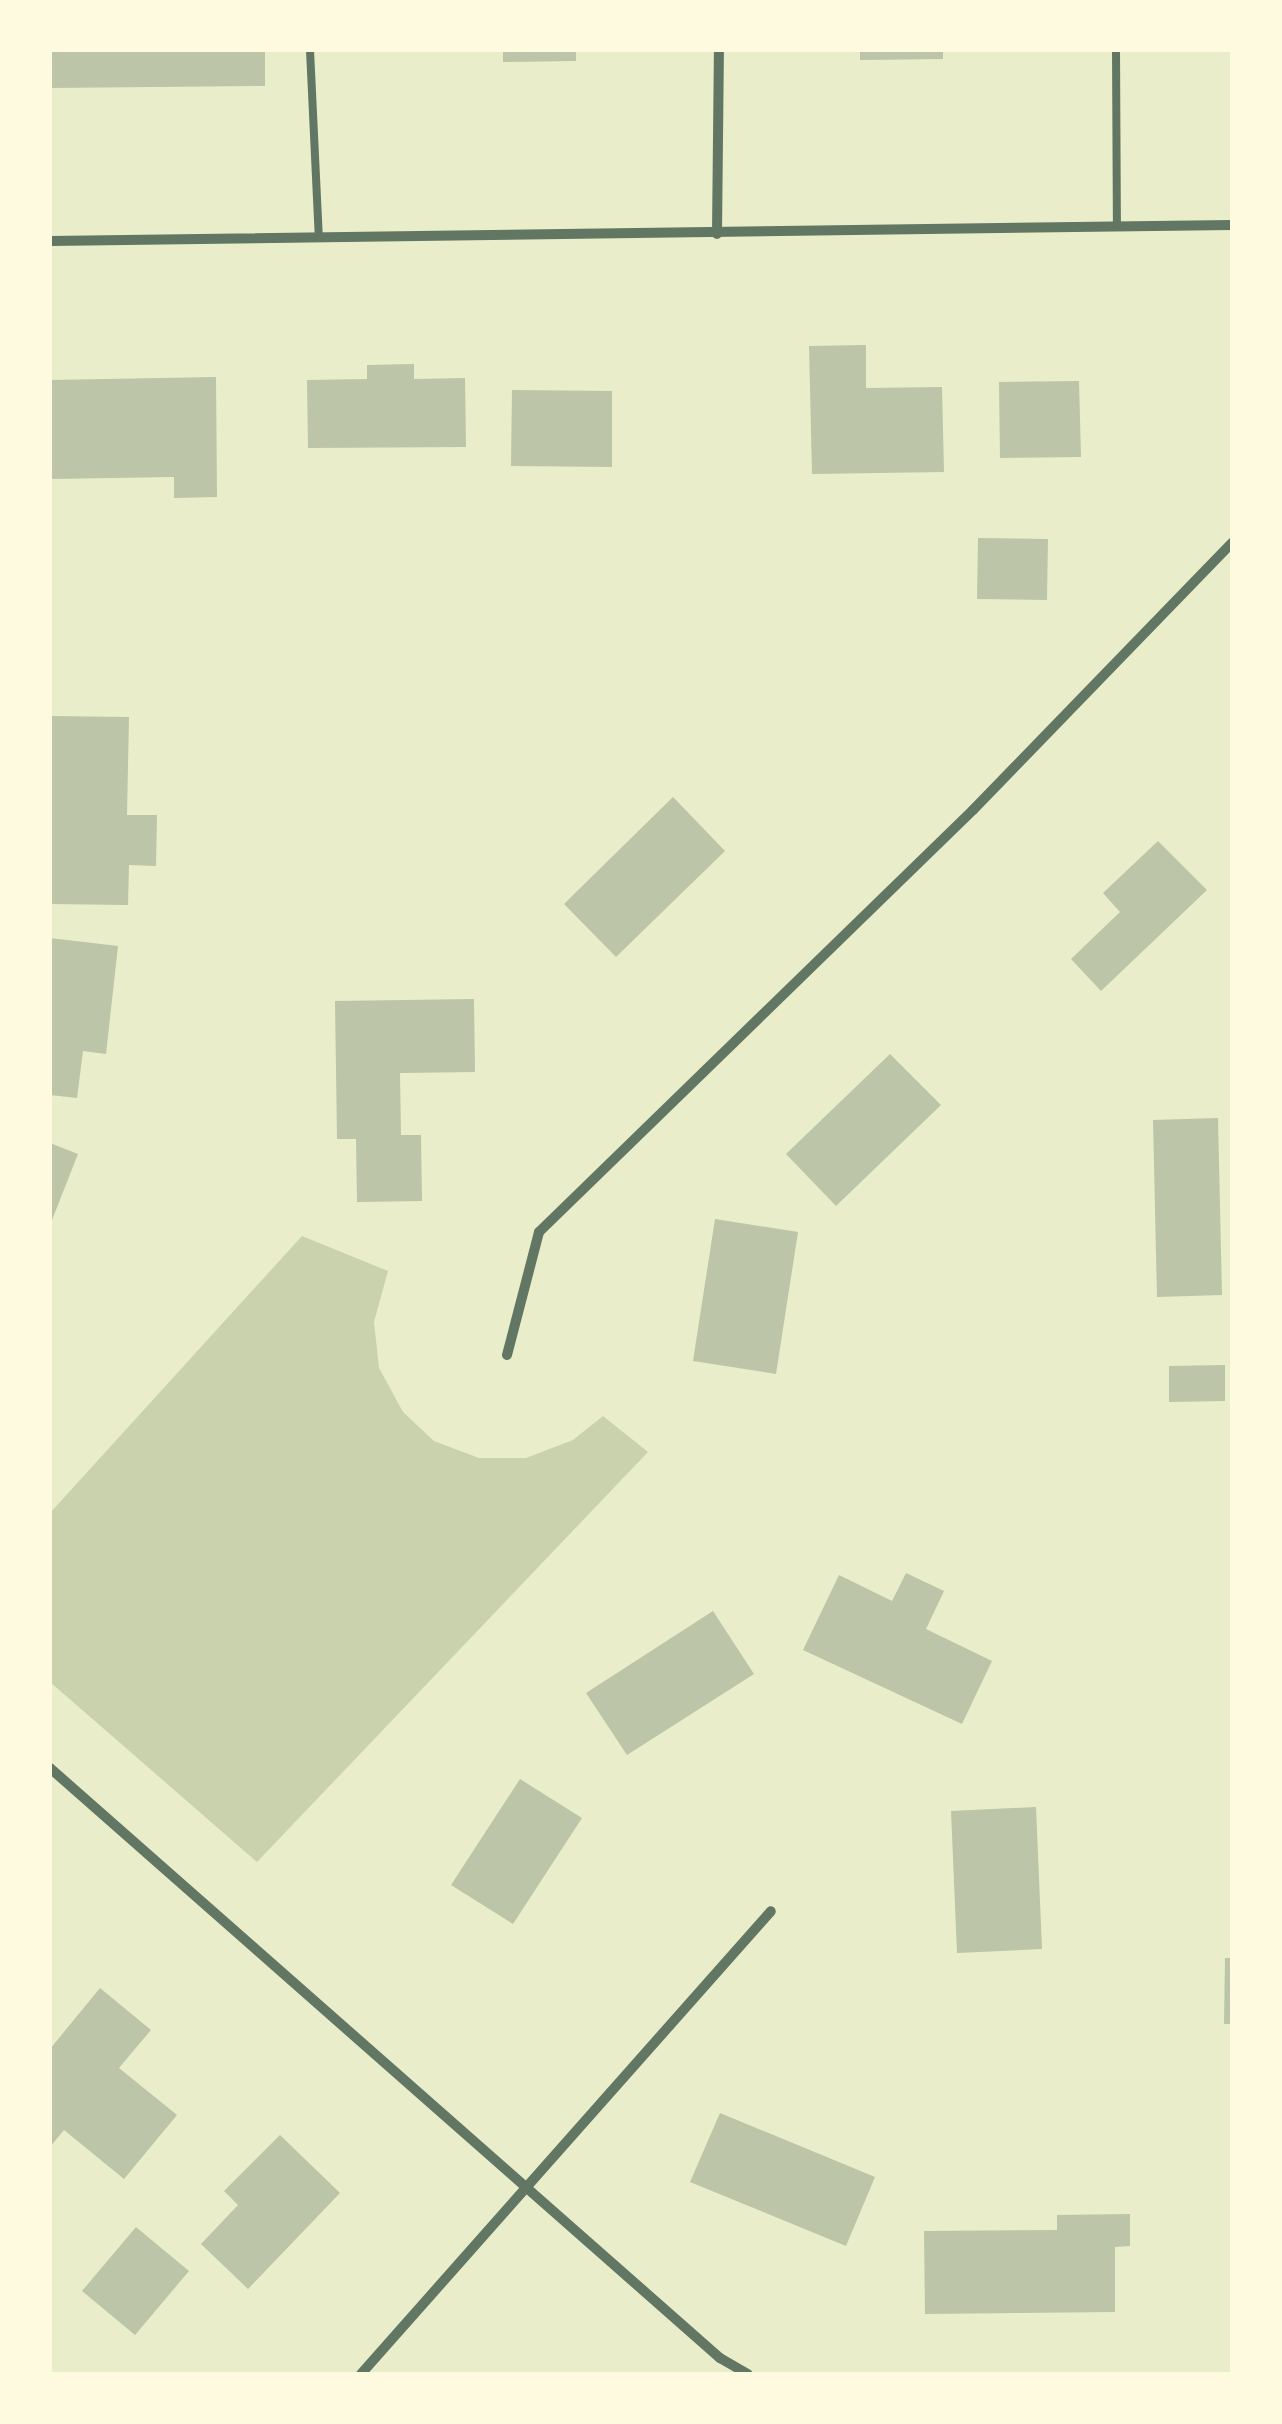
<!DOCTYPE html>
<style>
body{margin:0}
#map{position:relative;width:1282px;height:2424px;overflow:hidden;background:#e9edc9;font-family:Karla,sans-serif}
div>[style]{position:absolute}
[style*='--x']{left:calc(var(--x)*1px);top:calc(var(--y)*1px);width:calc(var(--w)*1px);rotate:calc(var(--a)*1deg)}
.green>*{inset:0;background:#cad2ad}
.building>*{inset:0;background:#bcc5a7}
.service>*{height:8px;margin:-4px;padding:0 4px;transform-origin:4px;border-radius:4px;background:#617663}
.minor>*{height:10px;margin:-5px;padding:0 5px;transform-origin:5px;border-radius:5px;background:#617663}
span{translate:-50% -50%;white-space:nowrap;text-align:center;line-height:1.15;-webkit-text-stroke:8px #fefae0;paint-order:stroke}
.frame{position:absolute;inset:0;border:52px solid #fefae0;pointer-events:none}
</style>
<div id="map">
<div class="green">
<div style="clip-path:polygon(302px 1236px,388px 1271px,374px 1322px,379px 1368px,403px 1412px,434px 1441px,479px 1458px,526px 1458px,573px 1440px,603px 1416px,648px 1452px,257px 1862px,50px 1682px,50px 1513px)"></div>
</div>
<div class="building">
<div style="clip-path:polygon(50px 50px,265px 50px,265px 86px,50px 88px)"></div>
<div style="clip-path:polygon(503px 50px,576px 50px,576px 61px,503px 62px)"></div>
<div style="clip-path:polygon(860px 50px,943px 50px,943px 59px,860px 60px)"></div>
<div style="clip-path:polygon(866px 345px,866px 388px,942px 387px,944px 472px,812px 474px,809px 346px)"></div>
<div style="clip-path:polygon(414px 364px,414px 379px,465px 378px,466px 447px,308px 448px,307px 380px,367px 379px,367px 365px)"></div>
<div style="clip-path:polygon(216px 377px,217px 497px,174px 498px,174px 477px,50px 479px,50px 380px)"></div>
<div style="clip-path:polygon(1079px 381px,1081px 457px,1000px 458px,999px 382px)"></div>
<div style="clip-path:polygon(512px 390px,612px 391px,612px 467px,511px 466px)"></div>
<div style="clip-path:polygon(978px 538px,1048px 539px,1047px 600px,977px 599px)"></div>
<div style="clip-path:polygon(50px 716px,129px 717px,127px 815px,157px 815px,156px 866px,129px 865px,128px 905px,50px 904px)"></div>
<div style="clip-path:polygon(673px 797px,725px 851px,616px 957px,564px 904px)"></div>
<div style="clip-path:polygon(1158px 841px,1207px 890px,1101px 991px,1071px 959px,1120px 912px,1103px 893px)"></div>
<div style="clip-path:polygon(50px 938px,118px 946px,106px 1054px,83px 1051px,77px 1098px,50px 1095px)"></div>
<div style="clip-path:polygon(474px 999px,475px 1072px,400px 1073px,401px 1135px,421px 1135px,422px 1201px,357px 1202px,356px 1139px,337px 1139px,335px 1001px)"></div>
<div style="clip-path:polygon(890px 1054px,941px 1105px,836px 1206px,786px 1154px)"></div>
<div style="clip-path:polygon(1218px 1118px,1222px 1295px,1157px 1297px,1153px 1120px)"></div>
<div style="clip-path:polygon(50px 1143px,78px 1154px,50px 1225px)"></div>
<div style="clip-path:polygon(715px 1219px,798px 1232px,776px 1374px,693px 1361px)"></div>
<div style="clip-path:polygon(1225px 1365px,1225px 1401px,1169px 1402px,1169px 1366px)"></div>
<div style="clip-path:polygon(906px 1573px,944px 1591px,926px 1629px,992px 1661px,962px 1724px,803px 1650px,839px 1575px,892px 1601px)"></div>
<div style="clip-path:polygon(713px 1611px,754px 1674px,627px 1755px,586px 1693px)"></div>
<div style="clip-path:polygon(520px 1779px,582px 1818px,513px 1924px,451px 1885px)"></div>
<div style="clip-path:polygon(1036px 1807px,1042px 1949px,957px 1953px,951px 1811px)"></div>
<div style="clip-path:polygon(1225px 1958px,1232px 1958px,1232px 2024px,1224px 2024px)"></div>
<div style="clip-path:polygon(100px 1988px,151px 2030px,119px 2068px,177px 2115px,124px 2179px,64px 2130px,50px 2147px,50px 2049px)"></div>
<div style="clip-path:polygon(720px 2113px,875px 2177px,846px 2246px,690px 2182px)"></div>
<div style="clip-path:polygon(280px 2135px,340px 2193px,248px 2289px,201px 2244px,238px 2205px,224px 2191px)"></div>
<div style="clip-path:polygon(1130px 2214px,1130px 2246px,1115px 2247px,1115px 2312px,925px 2314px,924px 2231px,1057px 2230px,1057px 2215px)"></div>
<div style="clip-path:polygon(136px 2227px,189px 2271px,135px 2335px,82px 2291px)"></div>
</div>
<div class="service">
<div style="--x:310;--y:50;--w:188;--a:87.3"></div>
<div style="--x:1116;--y:50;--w:177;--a:89.7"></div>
</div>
<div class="minor">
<div style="--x:717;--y:234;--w:184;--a:-89.4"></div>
<div style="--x:50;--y:241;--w:1182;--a:-0.78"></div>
<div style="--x:507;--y:1355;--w:127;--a:-75.4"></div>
<div style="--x:539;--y:1232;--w:605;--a:-44.2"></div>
<div style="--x:973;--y:810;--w:372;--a:-45.9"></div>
<div style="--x:50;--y:1768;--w:893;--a:41.37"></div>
<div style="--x:720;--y:2358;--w:32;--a:30"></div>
<div style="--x:361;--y:2374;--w:618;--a:-48.47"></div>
</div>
<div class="frame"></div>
</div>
